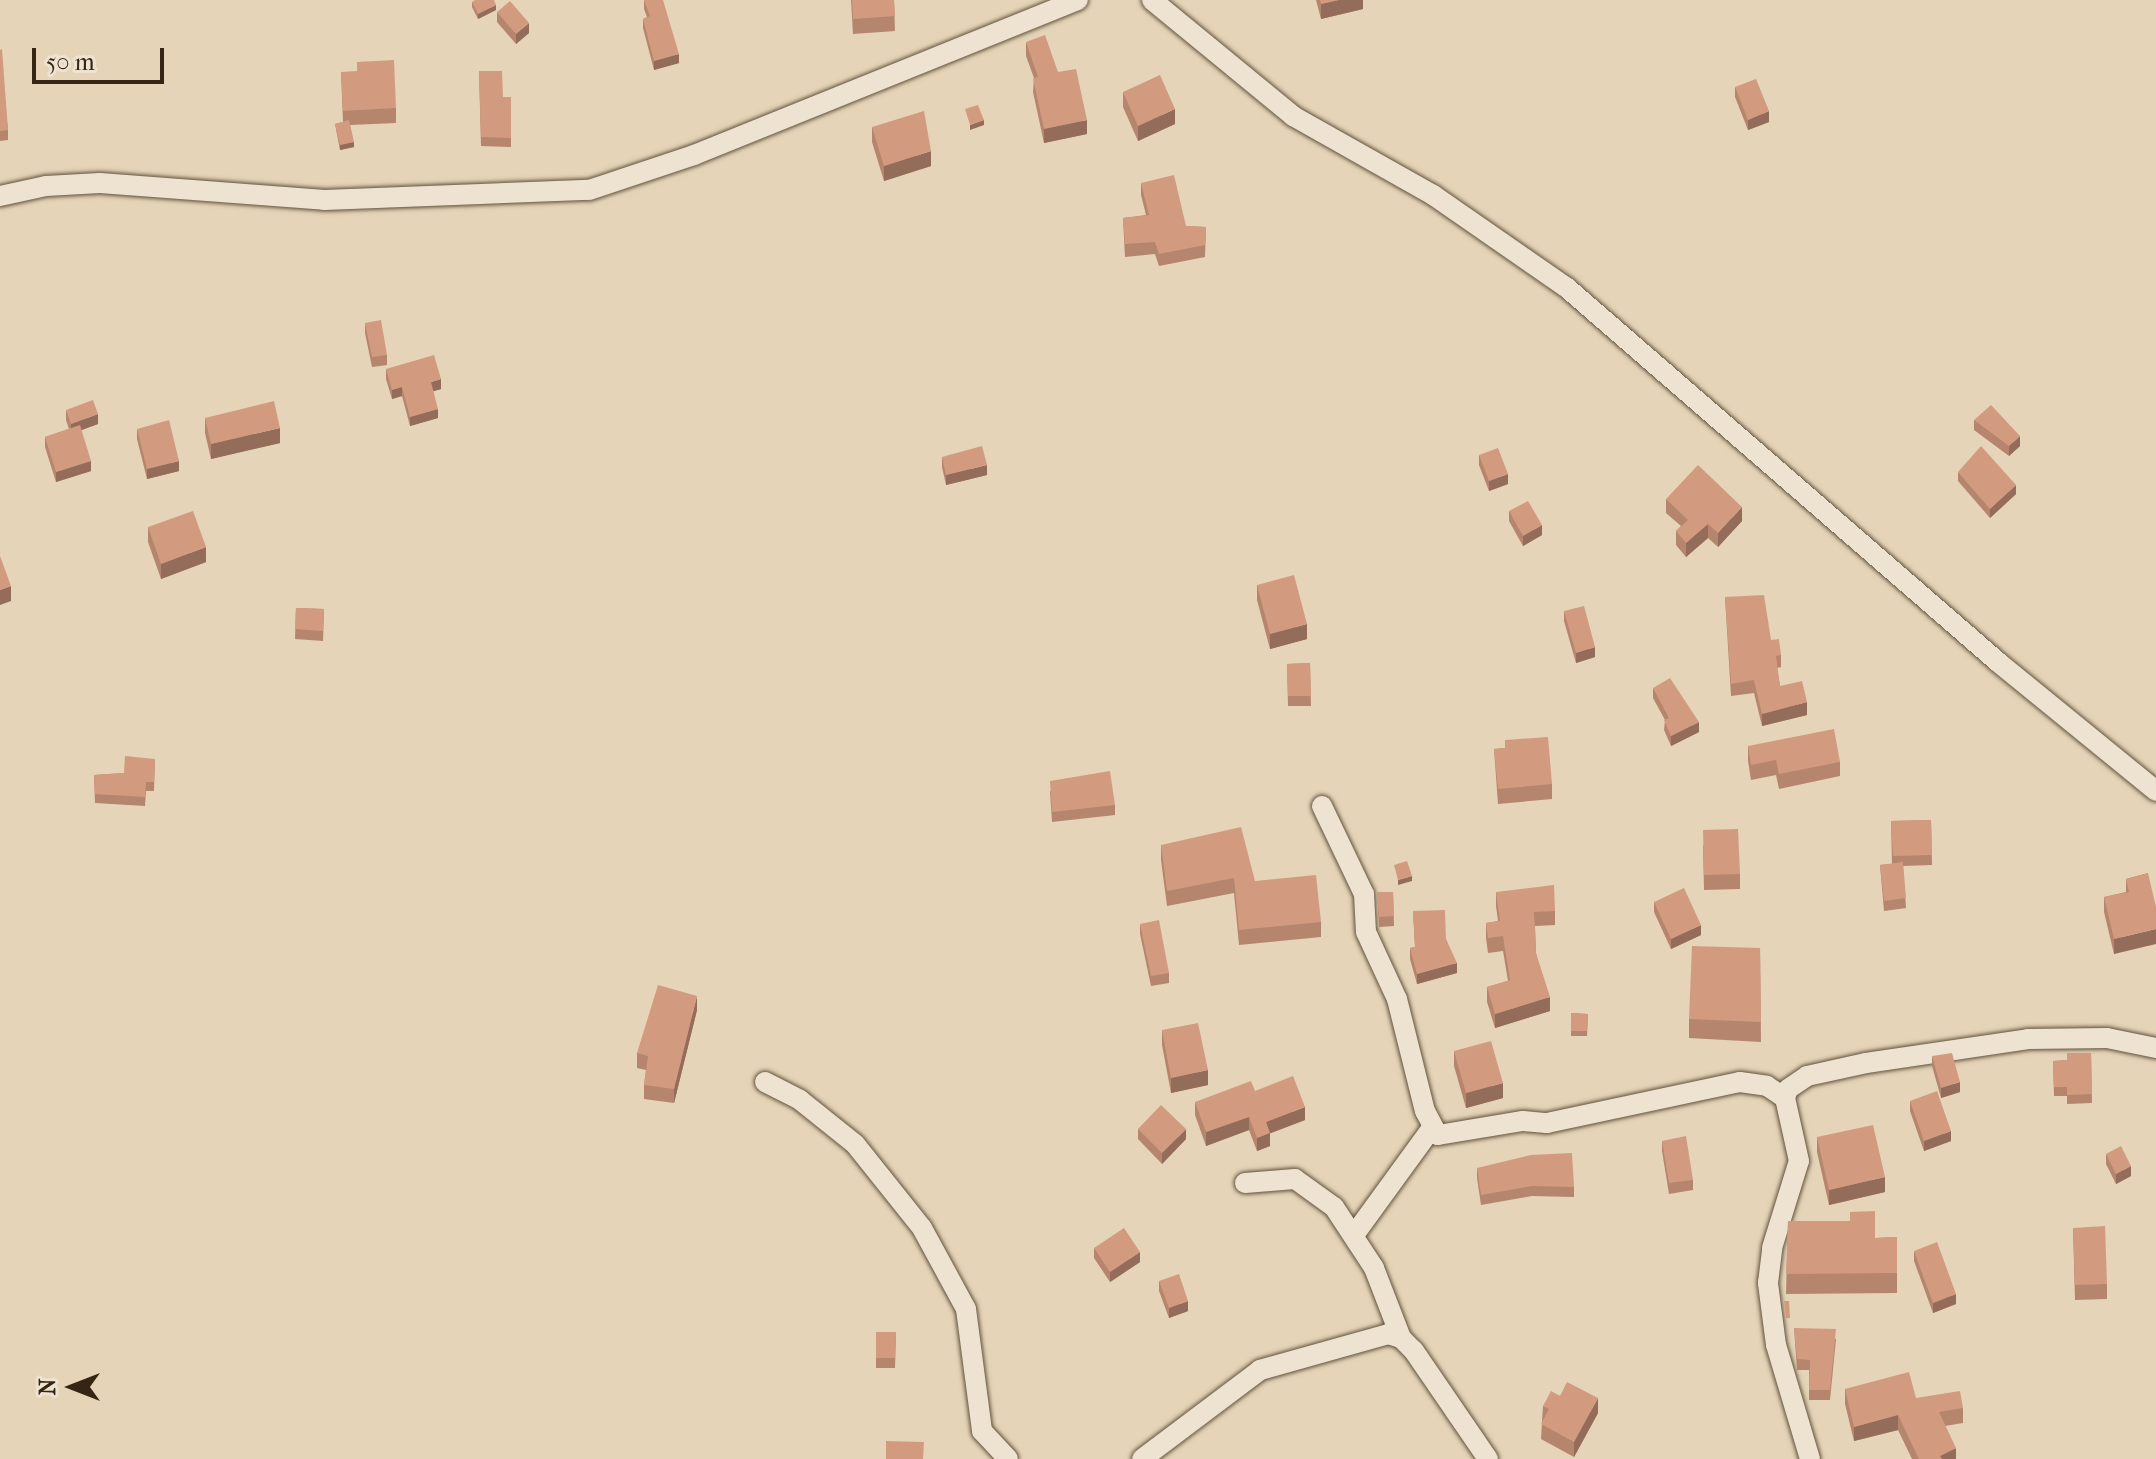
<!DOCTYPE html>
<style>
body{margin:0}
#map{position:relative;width:2156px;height:1459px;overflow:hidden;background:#e5d4b8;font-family:"IM FELL French Canon",serif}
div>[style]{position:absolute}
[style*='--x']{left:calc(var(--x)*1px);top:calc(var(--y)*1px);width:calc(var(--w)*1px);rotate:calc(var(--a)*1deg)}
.roads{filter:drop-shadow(0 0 2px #60523c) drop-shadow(0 0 2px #60523c)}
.street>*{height:20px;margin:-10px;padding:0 10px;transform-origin:10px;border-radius:10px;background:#eee3d1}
.wall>*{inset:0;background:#b5856e}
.shaded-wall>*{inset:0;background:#936c5a}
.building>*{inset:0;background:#d29b80}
span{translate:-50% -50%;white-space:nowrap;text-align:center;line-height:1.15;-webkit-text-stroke:7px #eee3d1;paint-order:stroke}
.north{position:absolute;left:32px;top:1347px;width:80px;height:80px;-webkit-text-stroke:6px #eee3d1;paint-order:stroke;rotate:270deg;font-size:22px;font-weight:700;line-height:32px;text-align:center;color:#342612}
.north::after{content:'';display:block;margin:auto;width:28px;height:36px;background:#342612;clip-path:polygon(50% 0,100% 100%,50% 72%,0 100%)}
.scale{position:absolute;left:32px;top:48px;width:132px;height:36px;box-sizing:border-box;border:4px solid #342612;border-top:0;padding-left:10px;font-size:24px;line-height:28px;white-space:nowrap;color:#342612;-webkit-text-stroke:6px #eee3d1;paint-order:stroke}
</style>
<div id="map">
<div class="roads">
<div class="street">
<div style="--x:1152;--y:0;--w:183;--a:39.4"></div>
<div style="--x:1293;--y:116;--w:161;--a:29.4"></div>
<div style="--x:1433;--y:195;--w:162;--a:34.7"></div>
<div style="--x:1566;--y:287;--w:572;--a:40.96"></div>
<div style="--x:1998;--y:662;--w:204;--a:39.2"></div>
<div style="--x:0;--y:196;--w:47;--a:-12.3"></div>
<div style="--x:46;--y:186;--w:54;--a:-3.2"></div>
<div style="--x:100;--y:183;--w:225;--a:4.3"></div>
<div style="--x:324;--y:200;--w:265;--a:-2.2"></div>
<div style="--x:589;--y:190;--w:111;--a:-18.4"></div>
<div style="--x:694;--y:155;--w:414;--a:-22"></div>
<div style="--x:1322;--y:806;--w:98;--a:64.5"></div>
<div style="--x:1364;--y:894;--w:38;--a:87"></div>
<div style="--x:1366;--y:932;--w:74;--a:65.2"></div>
<div style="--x:1397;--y:999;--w:115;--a:76"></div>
<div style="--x:1425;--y:1111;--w:27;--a:62"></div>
<div style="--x:1438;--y:1135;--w:86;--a:-9.4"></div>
<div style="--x:1523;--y:1121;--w:24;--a:5"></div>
<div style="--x:1547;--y:1123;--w:197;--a:-12"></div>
<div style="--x:1740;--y:1082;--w:27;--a:8"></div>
<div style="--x:1767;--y:1086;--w:22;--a:34"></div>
<div style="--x:765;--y:1082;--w:39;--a:27"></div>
<div style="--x:800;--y:1100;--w:70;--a:38.7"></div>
<div style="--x:855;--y:1144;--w:107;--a:51.4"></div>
<div style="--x:922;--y:1228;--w:92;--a:61.5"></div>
<div style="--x:966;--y:1309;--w:123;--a:82.5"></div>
<div style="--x:982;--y:1431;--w:38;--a:47"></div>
<div style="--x:1245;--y:1183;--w:50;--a:-4.6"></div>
<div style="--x:1295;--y:1179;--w:48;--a:35.7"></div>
<div style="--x:1334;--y:1207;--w:73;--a:56.7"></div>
<div style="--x:1374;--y:1268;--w:75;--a:68.9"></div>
<div style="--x:1354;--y:1235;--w:131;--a:-54"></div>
<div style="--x:1142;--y:1459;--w:148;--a:-37"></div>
<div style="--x:1260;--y:1370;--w:133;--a:-15.7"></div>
<div style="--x:1388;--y:1334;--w:14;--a:17"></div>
<div style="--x:1401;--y:1338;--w:18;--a:45"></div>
<div style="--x:1414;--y:1351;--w:131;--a:55.6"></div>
<div style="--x:1810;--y:1459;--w:119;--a:-106.6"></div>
<div style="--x:1776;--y:1345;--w:63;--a:-97.4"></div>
<div style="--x:1768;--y:1283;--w:35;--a:-83"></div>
<div style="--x:1772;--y:1248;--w:91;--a:-72.8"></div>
<div style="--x:1799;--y:1161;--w:65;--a:-102.5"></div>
<div style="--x:1785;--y:1098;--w:9;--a:-72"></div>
<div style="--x:1788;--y:1089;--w:23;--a:-34"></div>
<div style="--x:1807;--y:1076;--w:60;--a:-12.4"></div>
<div style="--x:1866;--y:1063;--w:164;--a:-8.4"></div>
<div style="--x:2028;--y:1039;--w:79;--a:-0.7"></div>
<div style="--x:2107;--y:1038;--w:50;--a:11.5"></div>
</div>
</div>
<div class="wall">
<div style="clip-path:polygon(644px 0,679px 63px,654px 70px,643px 28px,643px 19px,647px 17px,644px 9px)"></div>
<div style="clip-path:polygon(851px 0,894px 0,895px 31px,853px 34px)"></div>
<div style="clip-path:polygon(1316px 0,1363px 0,1363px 9px,1321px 19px)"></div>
<div style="clip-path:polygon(472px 2px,496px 10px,478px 19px,472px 7px)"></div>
<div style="clip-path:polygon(497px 12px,529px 33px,516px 44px,497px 22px)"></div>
<div style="clip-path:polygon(1026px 42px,1058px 72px,1087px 134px,1044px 143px,1033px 92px,1034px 78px,1026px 56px)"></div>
<div style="clip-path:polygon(0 50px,8px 130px,8px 140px,0 141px)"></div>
<div style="clip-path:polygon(479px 71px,503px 97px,511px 97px,511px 147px,481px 146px)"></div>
<div style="clip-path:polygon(341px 72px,396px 108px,396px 123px,350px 125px,354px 147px,340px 150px,335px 124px,343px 122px)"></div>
<div style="clip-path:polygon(1735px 87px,1769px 122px,1748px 130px,1735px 97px)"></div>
<div style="clip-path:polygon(1123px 92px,1175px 124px,1138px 141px,1123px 107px)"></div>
<div style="clip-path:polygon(872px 127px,931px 166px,884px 181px,872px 142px)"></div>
<div style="clip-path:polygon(1141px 183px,1186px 226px,1206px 227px,1205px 257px,1159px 266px,1155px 254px,1125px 257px,1123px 218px,1146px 215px,1141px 195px)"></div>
<div style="clip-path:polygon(365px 323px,387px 355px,387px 365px,372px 367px,365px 333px)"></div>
<div style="clip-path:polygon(386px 369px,441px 389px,433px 391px,438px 418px,410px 426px,402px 396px,392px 399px,386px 379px)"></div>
<div style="clip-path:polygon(66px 410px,98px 424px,81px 430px,91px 471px,56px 482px,45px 447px,45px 437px,69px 429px,66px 420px)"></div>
<div style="clip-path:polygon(205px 418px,280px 443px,211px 459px,205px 433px)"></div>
<div style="clip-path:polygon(1974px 420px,2020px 446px,2009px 456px,1974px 430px)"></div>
<div style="clip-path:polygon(137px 429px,179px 471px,147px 479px,137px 439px)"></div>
<div style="clip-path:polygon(1479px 455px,1508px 484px,1489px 491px,1479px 465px)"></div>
<div style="clip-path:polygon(942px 457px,987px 475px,946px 485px,942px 467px)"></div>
<div style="clip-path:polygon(1958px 472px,2016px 494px,1990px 518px,1958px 481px)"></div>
<div style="clip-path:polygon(1666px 499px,1742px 521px,1718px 547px,1708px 538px,1686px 557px,1676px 545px,1676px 531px,1681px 526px,1666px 513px)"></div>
<div style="clip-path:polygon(1509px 511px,1542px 535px,1523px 546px,1509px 521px)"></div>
<div style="clip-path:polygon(148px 527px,206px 562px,161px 579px,148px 542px)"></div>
<div style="clip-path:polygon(1257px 585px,1307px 639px,1270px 649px,1257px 600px)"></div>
<div style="clip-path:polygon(1725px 597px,1771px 640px,1781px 655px,1781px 667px,1777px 668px,1780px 686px,1807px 715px,1762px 726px,1754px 693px,1731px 696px)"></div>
<div style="clip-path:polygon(296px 608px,324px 609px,323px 641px,295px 639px)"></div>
<div style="clip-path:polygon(1564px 611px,1595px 657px,1576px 663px,1564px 621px)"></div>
<div style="clip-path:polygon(1310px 663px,1311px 706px,1288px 706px,1287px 664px)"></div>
<div style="clip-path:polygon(1653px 688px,1699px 732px,1671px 746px,1664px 730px,1665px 720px,1653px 698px)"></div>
<div style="clip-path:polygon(1505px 740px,1552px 784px,1552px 799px,1498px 804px,1494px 749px,1505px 748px)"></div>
<div style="clip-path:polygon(1748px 746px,1840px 762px,1840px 776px,1779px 789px,1776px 775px,1751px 780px,1748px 761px)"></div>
<div style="clip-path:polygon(155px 759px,154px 791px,146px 791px,145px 806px,95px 803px,94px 775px,124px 773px)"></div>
<div style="clip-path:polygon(1050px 791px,1115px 805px,1115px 815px,1052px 822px)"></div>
<div style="clip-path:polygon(1931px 820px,1932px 865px,1903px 866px,1906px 908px,1884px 911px,1880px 865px,1892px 864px,1891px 821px)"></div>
<div style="clip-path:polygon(1161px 845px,1255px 881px,1321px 922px,1321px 937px,1239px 945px,1234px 893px,1167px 906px,1161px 860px)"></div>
<div style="clip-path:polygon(1703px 845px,1740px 874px,1740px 889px,1704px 890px)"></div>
<div style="clip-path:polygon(2148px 873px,2114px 954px,2104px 912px,2104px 897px,2126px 892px,2126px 879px)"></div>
<div style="clip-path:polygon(1377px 892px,1393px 892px,1394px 926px,1379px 927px)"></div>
<div style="clip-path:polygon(1496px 892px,1555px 911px,1555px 925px,1535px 926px,1536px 953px,1550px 1011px,1495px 1028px,1487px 1002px,1487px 987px,1508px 981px,1503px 951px,1488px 953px,1486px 938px,1486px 923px,1498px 921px,1496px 906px)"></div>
<div style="clip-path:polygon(1654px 902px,1701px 935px,1671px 949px,1654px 912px)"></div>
<div style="clip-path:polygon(1413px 911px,1446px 939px,1457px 973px,1417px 984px,1410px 959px,1410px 948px,1415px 947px)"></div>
<div style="clip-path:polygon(1140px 924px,1169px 973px,1169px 983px,1151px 986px,1140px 934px)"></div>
<div style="clip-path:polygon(1760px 948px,1761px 1042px,1689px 1038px,1689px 1019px)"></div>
<div style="clip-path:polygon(697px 1010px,674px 1103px,644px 1099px,644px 1085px,646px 1070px,637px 1068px,637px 1053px)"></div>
<div style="clip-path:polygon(1571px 1013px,1588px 1014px,1587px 1036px,1571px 1036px)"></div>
<div style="clip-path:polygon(1162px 1030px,1208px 1085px,1171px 1093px,1162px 1045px)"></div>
<div style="clip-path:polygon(1454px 1051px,1503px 1098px,1466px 1108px,1454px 1066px)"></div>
<div style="clip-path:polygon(2091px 1053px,2092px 1103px,2067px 1104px,2067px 1096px,2054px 1096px,2053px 1061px,2067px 1060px)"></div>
<div style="clip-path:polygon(1932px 1056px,1960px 1092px,1941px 1098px,1932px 1066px)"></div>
<div style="clip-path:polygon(1255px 1091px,1305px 1120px,1270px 1133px,1270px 1146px,1257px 1151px,1249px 1130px,1206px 1146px,1195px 1115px,1195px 1102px)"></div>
<div style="clip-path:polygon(1910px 1101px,1951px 1141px,1924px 1151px,1910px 1111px)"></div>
<div style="clip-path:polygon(1138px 1129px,1186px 1139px,1162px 1164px,1138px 1139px)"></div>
<div style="clip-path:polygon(1817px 1137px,1885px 1192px,1829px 1205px,1817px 1152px)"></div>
<div style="clip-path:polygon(1662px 1141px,1693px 1180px,1693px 1190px,1669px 1194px,1662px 1151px)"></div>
<div style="clip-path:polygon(2106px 1154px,2131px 1176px,2116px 1184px,2106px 1164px)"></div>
<div style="clip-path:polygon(1477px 1168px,1574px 1187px,1574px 1197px,1532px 1196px,1481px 1205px,1477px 1178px)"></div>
<div style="clip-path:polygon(1788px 1221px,1875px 1238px,1897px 1237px,1897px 1293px,1786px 1294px)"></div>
<div style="clip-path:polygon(2073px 1228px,2107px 1284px,2107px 1299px,2075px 1300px)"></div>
<div style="clip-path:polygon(1094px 1248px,1140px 1262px,1110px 1282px,1094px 1258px)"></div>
<div style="clip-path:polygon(1914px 1251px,1956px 1304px,1933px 1313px,1914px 1261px)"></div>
<div style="clip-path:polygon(1159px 1281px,1188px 1311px,1169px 1318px,1159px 1291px)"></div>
<div style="clip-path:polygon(1794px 1328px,1836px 1339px,1830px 1400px,1809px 1400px,1809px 1370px,1797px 1370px)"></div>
<div style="clip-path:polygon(876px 1332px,896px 1332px,895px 1368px,876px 1368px)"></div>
<div style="clip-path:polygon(1845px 1389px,1916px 1398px,1963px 1408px,1963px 1423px,1945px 1426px,1956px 1459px,1912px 1459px,1898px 1430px,1854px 1441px,1845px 1404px)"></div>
<div style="clip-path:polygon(1543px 1406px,1598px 1413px,1574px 1457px,1541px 1439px)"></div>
</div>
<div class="shaded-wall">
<div style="clip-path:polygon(1339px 0,1363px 0,1363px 9px,1321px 19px,1321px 4px)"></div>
<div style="clip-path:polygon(496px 5px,496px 10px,478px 19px,478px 14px)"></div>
<div style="clip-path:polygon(529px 23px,529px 33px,516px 44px,516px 34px)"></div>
<div style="clip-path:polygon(679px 54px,679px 63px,654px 70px,654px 61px)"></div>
<div style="clip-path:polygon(1175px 109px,1175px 124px,1138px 141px,1138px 126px)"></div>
<div style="clip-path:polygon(1769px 111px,1769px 122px,1748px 130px,1748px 120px)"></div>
<div style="clip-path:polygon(984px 120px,984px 125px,970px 130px,970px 125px)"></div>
<div style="clip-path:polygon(1087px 120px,1087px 134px,1044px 143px,1044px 129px)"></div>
<div style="clip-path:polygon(354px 142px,354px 147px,340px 150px,340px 145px)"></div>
<div style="clip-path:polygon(931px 151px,931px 166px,884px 181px,884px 166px)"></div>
<div style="clip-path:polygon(441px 379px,441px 389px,431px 392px,431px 382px)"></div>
<div style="clip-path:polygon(402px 387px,402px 396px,392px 399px,392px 390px)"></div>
<div style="clip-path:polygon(438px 409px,438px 418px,410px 426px,410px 417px)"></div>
<div style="clip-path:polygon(98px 414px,98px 424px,71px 434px,71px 424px)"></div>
<div style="clip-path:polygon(280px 428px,280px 443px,211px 459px,211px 444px)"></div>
<div style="clip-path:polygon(2020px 436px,2020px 446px,2009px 456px,2009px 446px)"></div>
<div style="clip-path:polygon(91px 461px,91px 471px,56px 482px,56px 472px)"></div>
<div style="clip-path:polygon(179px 461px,179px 471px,147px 479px,147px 469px)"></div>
<div style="clip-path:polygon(987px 465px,987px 475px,946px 485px,946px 475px)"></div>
<div style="clip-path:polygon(1508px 474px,1508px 484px,1489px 491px,1489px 481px)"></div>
<div style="clip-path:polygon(2016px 485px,2016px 494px,1990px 518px,1990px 509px)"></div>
<div style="clip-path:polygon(1742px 507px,1742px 521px,1718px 547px,1718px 533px)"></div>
<div style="clip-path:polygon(1708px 524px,1708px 538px,1686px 557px,1686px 543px)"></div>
<div style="clip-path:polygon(1542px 525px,1542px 535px,1523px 546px,1523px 536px)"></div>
<div style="clip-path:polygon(206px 547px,206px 562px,161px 579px,161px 564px)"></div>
<div style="clip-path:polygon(11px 586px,11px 601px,0 605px,0 590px)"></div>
<div style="clip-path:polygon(1307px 624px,1307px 639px,1270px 649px,1270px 634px)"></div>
<div style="clip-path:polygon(1595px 647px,1595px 657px,1576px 663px,1576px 653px)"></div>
<div style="clip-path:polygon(1807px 702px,1807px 715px,1762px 726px,1762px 714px)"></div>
<div style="clip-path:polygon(1699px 722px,1699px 732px,1671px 746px,1671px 736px)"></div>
<div style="clip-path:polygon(1412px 876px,1412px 881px,1398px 885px,1398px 880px)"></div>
<div style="clip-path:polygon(1701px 925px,1701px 935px,1671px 949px,1671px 939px)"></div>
<div style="clip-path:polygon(2156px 929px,2156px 944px,2114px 954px,2114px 939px)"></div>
<div style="clip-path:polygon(1457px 963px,1457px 973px,1417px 984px,1417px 974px)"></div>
<div style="clip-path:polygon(697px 996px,697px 1010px,674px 1103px,674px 1089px)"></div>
<div style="clip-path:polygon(1550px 997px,1550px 1011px,1495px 1028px,1495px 1014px)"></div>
<div style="clip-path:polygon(1208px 1070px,1208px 1085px,1171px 1093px,1171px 1078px)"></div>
<div style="clip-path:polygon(1960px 1082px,1960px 1092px,1941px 1098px,1941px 1088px)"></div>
<div style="clip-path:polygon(1503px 1083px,1503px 1098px,1466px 1108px,1466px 1093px)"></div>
<div style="clip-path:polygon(1305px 1107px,1305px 1120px,1266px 1135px,1266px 1122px)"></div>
<div style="clip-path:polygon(1249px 1117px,1249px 1130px,1206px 1146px,1206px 1132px)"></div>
<div style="clip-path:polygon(1186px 1129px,1186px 1139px,1162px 1164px,1162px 1153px)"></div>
<div style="clip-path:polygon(1951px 1131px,1951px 1141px,1924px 1151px,1924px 1141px)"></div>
<div style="clip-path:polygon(1270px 1133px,1270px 1146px,1257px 1151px,1257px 1138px)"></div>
<div style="clip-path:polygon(2131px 1166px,2131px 1176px,2116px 1184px,2116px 1174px)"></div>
<div style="clip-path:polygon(1885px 1177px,1885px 1192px,1829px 1205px,1829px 1190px)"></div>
<div style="clip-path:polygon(1140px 1252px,1140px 1262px,1110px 1282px,1110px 1272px)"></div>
<div style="clip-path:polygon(1956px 1294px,1956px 1304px,1933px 1313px,1933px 1303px)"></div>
<div style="clip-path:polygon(1188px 1301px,1188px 1311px,1169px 1318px,1169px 1308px)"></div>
<div style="clip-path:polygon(1598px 1398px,1598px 1413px,1574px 1457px,1574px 1442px)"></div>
<div style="clip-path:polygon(1898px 1415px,1898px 1430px,1854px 1441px,1854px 1427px)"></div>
<div style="clip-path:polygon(1956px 1448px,1956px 1459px,1940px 1459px,1940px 1456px)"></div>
</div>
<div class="building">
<div style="clip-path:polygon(475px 0,494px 0,496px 5px,478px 14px,472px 2px)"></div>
<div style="clip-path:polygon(644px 0,663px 0,679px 54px,654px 61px,643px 19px,650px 16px)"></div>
<div style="clip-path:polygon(852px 0,894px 0,895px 16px,853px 19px)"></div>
<div style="clip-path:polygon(1320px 0,1339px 0,1321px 4px)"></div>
<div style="clip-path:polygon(510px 1px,529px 23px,516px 34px,497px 12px)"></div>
<div style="clip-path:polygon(1045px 35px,1058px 72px,1076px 69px,1087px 120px,1044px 129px,1033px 78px,1038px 77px,1026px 42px)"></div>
<div style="clip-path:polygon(2px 49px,8px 130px,0 131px,0 50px)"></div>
<div style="clip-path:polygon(394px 60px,396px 108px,343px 111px,341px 72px,357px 71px,357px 62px)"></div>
<div style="clip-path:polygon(479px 71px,502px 71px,503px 97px,511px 97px,511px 138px,481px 137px)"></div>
<div style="clip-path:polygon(1160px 75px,1175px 109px,1138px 126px,1123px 92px)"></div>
<div style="clip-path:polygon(1756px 79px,1769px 111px,1748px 120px,1735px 87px)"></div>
<div style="clip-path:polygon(978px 105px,984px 120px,970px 125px,965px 109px)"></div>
<div style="clip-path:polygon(924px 111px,931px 151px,884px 166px,872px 127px)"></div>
<div style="clip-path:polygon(349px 120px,354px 142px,340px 145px,335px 124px)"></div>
<div style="clip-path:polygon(1174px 175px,1186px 226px,1206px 227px,1205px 245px,1159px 254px,1155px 242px,1125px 244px,1123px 218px,1149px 215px,1141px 183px)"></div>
<div style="clip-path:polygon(381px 320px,387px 355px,372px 357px,365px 323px)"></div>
<div style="clip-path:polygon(434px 355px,441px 379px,431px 382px,438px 409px,410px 417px,402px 387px,392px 390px,386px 369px)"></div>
<div style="clip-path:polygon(93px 400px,98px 414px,71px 424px,66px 410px)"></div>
<div style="clip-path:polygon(274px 401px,280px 428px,211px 444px,205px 418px)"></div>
<div style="clip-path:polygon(1991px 405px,2020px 436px,2009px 446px,1974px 420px)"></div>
<div style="clip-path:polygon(169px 420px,179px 461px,147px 469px,137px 429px)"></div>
<div style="clip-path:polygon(80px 425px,91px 461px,56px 472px,45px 437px)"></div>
<div style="clip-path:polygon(982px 446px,987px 465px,946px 475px,942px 457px)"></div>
<div style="clip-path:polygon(1981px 446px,2016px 485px,1990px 509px,1958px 472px)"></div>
<div style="clip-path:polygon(1498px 448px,1508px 474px,1489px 481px,1479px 455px)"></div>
<div style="clip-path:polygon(1698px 465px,1742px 507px,1718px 533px,1708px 524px,1686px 543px,1676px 531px,1688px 520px,1666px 499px)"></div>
<div style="clip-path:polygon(1528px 501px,1542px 525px,1523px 536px,1509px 511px)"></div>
<div style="clip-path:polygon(193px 511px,206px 547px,161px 564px,148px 527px)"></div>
<div style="clip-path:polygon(0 556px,11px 586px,0 590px)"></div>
<div style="clip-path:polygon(1294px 575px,1307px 624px,1270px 634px,1257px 585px)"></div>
<div style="clip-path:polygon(1764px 595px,1771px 640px,1779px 639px,1781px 655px,1776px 656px,1780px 686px,1802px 681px,1807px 702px,1762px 714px,1754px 680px,1731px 684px,1725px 597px)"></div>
<div style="clip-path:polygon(1584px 606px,1595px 647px,1576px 653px,1564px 611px)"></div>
<div style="clip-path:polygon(296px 608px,324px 609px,323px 631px,295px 629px)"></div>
<div style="clip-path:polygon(1310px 663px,1311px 696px,1288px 696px,1287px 664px)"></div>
<div style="clip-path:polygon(1670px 678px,1699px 722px,1671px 736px,1664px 720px,1669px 718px,1653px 688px)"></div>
<div style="clip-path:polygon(1834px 729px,1840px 762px,1779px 774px,1776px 760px,1751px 765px,1748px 746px)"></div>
<div style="clip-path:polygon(1548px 737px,1552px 784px,1498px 789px,1494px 749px,1505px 748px,1505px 740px)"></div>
<div style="clip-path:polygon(125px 756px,155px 759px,154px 782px,146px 782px,145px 797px,95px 794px,94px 775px,124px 773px)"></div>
<div style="clip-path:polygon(1110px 771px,1115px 805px,1052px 812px,1050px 781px)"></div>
<div style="clip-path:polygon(1931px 820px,1932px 855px,1893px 856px,1891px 821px)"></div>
<div style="clip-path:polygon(1241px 827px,1255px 881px,1316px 875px,1321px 922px,1239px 930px,1234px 878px,1167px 891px,1161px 845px)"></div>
<div style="clip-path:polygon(1738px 829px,1740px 874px,1704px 875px,1703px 830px)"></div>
<div style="clip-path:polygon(1407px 861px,1412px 876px,1398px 880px,1394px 865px)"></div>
<div style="clip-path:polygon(1903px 862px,1906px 898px,1884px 901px,1880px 865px)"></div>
<div style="clip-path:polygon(2148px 873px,2156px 907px,2156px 929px,2114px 939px,2104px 897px,2129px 892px,2126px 879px)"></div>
<div style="clip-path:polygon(1554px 885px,1555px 911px,1534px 912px,1536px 953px,1550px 997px,1495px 1014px,1487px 987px,1510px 980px,1503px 936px,1488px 938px,1486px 923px,1500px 921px,1496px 892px)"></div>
<div style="clip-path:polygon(1684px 888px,1701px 925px,1671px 939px,1654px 902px)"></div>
<div style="clip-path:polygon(1377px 892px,1393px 892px,1394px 916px,1379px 917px)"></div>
<div style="clip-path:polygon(1445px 910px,1446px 939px,1457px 963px,1417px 974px,1410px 948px,1415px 947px,1413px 911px)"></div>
<div style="clip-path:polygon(1159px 920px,1169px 973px,1151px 976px,1140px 924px)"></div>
<div style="clip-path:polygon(1692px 946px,1760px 948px,1761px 1022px,1689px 1019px)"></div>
<div style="clip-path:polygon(658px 985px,697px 996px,674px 1089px,644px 1085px,648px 1056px,637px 1053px)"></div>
<div style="clip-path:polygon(1571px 1013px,1588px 1014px,1587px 1031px,1571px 1031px)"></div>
<div style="clip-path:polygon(1198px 1023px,1208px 1070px,1171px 1078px,1162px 1030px)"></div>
<div style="clip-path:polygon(1491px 1041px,1503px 1083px,1466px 1093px,1454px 1051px)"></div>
<div style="clip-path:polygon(1952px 1053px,1960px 1082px,1941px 1088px,1932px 1056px)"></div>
<div style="clip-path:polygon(2067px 1053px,2091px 1053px,2092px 1094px,2067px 1095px,2067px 1087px,2054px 1087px,2053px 1061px,2067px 1060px)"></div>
<div style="clip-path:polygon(1293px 1076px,1305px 1107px,1266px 1122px,1270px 1133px,1257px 1138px,1249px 1117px,1206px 1132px,1195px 1102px,1251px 1081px,1255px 1091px)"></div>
<div style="clip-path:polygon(1937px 1091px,1951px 1131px,1924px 1141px,1910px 1101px)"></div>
<div style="clip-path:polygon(1161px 1105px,1186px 1129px,1162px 1153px,1138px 1129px)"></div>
<div style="clip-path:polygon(1873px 1125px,1885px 1177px,1829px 1190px,1817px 1137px)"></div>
<div style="clip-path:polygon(1686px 1136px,1693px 1180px,1669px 1183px,1662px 1141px)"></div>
<div style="clip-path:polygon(2121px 1146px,2131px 1166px,2116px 1174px,2106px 1154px)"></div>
<div style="clip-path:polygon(1572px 1153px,1574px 1187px,1532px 1186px,1481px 1195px,1477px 1168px,1531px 1155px)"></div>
<div style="clip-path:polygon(1875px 1211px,1875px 1238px,1897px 1237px,1897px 1273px,1786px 1274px,1788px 1221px,1850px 1221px,1850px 1212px)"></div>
<div style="clip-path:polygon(2105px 1226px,2107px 1284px,2075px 1285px,2073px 1228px)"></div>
<div style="clip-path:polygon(1124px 1228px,1140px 1252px,1110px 1272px,1094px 1248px)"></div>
<div style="clip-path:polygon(1937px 1242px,1956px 1294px,1933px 1303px,1914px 1251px)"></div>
<div style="clip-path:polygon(1179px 1274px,1188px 1301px,1169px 1308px,1159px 1281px)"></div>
<div style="clip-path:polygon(1784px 1301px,1789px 1301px,1790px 1318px,1786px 1318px)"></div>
<div style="clip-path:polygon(1794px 1328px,1836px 1329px,1830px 1390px,1809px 1390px,1810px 1360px,1797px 1359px)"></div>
<div style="clip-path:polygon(876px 1332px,896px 1332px,895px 1358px,876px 1358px)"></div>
<div style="clip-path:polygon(1909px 1372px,1916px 1398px,1960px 1391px,1963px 1408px,1939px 1412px,1956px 1448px,1940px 1456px,1942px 1459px,1919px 1459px,1898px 1415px,1854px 1427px,1845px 1389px)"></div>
<div style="clip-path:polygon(1567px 1382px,1598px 1398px,1574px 1442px,1541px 1424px,1549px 1409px,1543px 1406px,1551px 1391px,1560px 1396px)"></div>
<div style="clip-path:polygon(886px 1441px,924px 1442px,923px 1459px,886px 1459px)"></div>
</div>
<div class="north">N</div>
<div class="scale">50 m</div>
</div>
